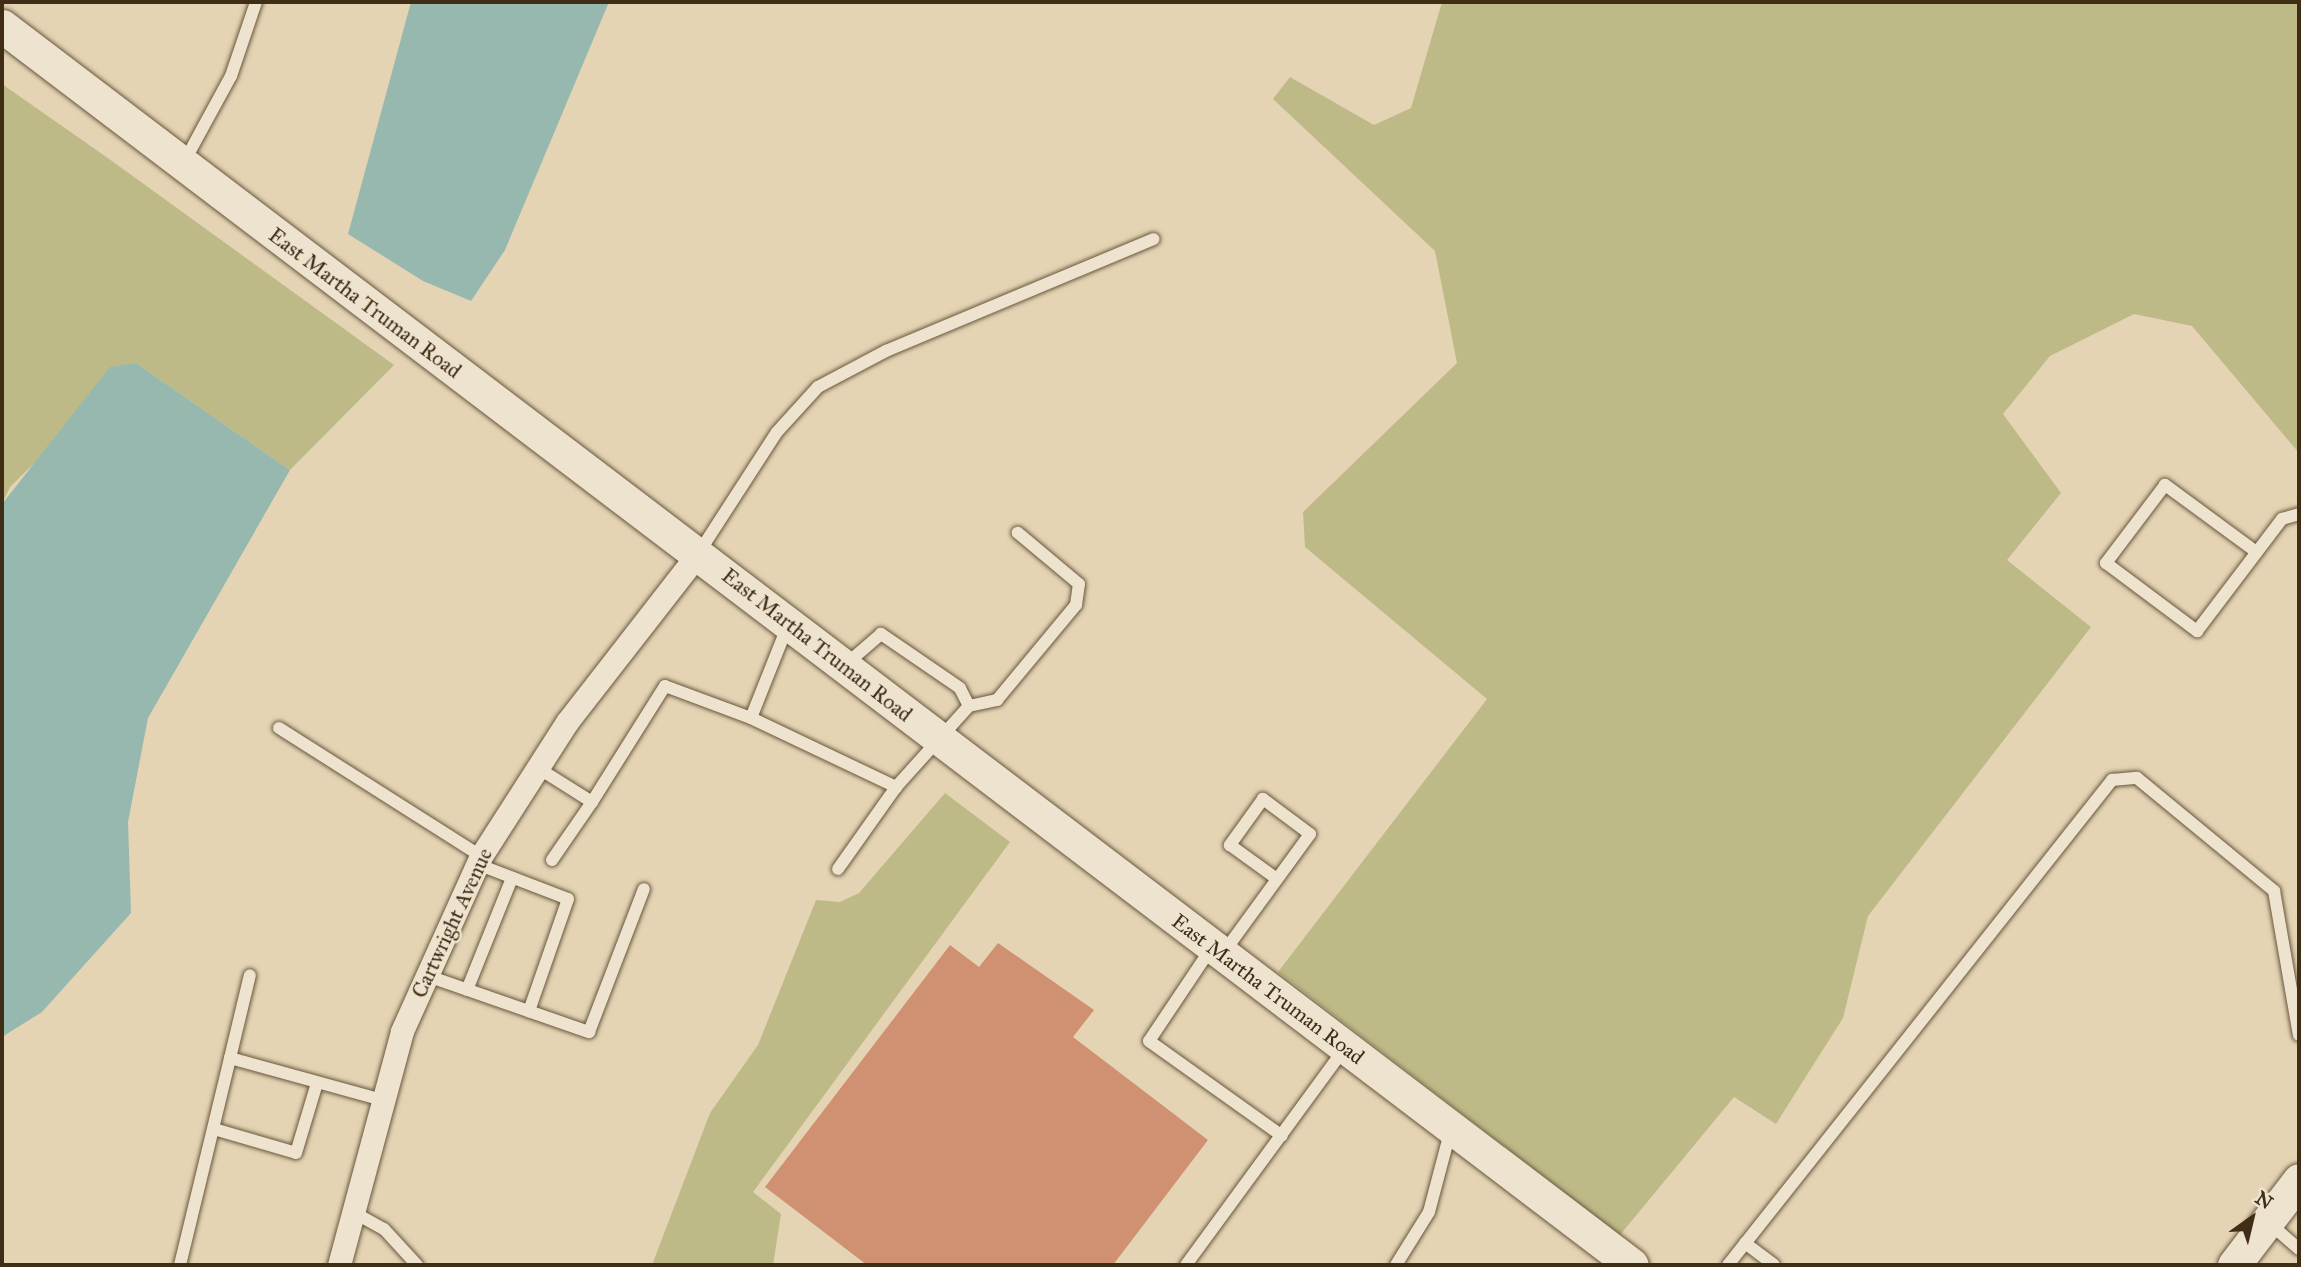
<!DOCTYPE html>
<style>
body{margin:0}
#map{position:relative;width:2301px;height:1267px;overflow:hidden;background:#e5d4b4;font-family:"IM FELL Great Primer",serif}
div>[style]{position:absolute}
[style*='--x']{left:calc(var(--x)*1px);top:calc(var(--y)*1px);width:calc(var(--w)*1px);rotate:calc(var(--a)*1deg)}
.green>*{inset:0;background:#bdba87}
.water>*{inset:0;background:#96b8af}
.building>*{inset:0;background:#d09172}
.roads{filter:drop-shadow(0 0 2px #68573e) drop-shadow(0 0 2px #68573e)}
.service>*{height:12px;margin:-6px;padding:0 6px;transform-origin:6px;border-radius:6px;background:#eee3ce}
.minor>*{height:23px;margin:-11.5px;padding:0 11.5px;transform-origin:11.5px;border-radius:11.5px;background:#eee3ce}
.secondary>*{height:33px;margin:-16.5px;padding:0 16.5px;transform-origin:16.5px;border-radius:16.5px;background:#eee3ce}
span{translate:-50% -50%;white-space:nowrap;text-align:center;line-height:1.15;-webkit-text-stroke:5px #eee3ce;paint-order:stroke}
.street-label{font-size:21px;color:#3f2d16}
.frame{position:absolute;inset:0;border:4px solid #3f2d16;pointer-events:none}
.north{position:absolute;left:2217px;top:1183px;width:70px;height:70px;-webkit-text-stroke:5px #eee3ce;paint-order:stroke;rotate:34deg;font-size:19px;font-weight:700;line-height:28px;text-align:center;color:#3f2d16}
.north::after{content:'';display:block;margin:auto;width:24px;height:32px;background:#3f2d16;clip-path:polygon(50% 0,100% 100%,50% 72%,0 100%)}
</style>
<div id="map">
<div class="green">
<div style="clip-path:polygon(1442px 2px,2299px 2px,2299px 453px,2192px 326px,2134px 314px,2050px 356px,2003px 414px,2061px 493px,2007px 560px,2091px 627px,1868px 916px,1843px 1018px,1776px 1124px,1734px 1097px,1620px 1235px,1278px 972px,1487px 699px,1305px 547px,1303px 512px,1457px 363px,1435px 251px,1273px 99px,1290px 77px,1374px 125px,1411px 108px)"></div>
<div style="clip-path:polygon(2px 84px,105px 156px,394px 365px,290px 470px,136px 363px,10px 487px,2px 504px)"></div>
<div style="clip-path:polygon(945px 793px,1010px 842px,753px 1192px,781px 1214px,773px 1265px,652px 1265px,710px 1113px,758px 1045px,816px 900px,840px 902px,859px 893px)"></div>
</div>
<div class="water">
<div style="clip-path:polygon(411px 2px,609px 2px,505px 250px,471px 301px,423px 281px,348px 234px)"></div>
<div style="clip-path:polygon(136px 363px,290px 470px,148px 718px,128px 822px,131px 913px,42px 1012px,2px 1037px,2px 504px,110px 367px)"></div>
</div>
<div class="building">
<div style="clip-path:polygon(998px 943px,1094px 1010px,1073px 1037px,1208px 1140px,1113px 1265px,867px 1265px,765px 1187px,950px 945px,979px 967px)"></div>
</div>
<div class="roads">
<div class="service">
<div style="--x:183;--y:164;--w:100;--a:-61.4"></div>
<div style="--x:231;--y:76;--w:78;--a:-71.3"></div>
<div style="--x:2255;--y:551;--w:112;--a:-143.7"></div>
<div style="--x:2165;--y:485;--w:98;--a:127.1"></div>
<div style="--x:2106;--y:563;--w:114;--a:36.8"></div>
<div style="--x:2197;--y:631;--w:141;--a:-52.8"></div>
<div style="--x:2282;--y:519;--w:18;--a:-16"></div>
<div style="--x:698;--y:554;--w:145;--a:-57.1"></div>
<div style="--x:777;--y:432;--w:61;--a:-47.7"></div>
<div style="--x:818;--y:387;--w:77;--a:-27.9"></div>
<div style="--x:886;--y:351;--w:290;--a:-22.7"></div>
<div style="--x:969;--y:706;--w:29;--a:-12"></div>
<div style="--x:997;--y:700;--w:124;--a:-50.3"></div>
<div style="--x:1076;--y:605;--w:21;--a:-82"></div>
<div style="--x:1079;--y:584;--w:80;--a:-140.1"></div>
<div style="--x:751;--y:718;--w:161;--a:25.4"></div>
<div style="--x:896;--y:787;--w:109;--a:-48"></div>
<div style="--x:969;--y:706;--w:20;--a:-117"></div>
<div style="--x:960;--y:688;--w:96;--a:-145.6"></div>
<div style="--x:881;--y:634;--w:49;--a:139.1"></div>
<div style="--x:279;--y:728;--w:239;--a:32.4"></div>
<div style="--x:538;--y:768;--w:64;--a:32.2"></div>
<div style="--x:592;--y:802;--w:137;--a:-57.8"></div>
<div style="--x:665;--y:686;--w:92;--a:20.4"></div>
<div style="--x:751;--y:718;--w:100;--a:-68.3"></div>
<div style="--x:552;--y:860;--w:70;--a:-55.4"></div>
<div style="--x:477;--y:864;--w:97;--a:21"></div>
<div style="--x:568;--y:899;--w:119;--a:109.2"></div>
<div style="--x:838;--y:869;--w:100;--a:-54.7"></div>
<div style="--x:1212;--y:947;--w:113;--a:123.8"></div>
<div style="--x:1149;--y:1041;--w:163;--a:35.5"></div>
<div style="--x:1224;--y:952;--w:146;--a:-53.9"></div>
<div style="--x:1310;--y:834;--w:59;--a:-143.3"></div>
<div style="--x:1263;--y:799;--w:57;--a:125.7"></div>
<div style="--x:1230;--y:845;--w:58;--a:35.9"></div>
<div style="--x:425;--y:975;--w:174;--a:19.2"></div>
<div style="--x:589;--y:1032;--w:153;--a:-69"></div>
<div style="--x:467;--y:990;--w:121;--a:-68.1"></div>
<div style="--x:230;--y:1058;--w:85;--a:-76.5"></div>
<div style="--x:214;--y:1129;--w:85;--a:16.3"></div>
<div style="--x:296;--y:1153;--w:73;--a:-73.3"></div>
<div style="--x:353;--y:1212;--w:35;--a:29"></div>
<div style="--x:384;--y:1229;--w:49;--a:47.5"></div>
<div style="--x:2268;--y:1222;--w:41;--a:41.1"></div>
<div style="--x:1745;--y:1243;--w:36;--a:37"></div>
<div style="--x:180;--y:1265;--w:213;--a:-76.4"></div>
<div style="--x:230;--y:1058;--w:159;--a:15.4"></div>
<div style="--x:1186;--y:1265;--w:269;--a:-53.8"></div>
<div style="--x:1396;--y:1265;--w:62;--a:-58.1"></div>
<div style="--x:1429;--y:1212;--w:86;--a:-75.2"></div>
<div style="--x:1728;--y:1265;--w:619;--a:-51.63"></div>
<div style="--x:2112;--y:780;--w:25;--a:-5"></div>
<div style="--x:2137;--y:778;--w:178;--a:39.5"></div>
<div style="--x:2274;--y:891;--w:146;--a:80.2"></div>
</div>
<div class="minor">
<div style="--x:339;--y:1265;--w:242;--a:-74.9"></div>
<div style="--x:402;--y:1031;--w:192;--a:-65.7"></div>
<div style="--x:481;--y:856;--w:159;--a:-57.3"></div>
<div style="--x:567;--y:722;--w:213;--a:-52.1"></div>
</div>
<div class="secondary">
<div style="--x:2;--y:26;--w:2047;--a:37.24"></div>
<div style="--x:2234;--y:1265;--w:107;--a:-52.6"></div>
</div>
</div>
<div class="street-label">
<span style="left:365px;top:303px;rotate:37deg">East Martha Truman Road</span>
<span style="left:817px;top:645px;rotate:38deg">East Martha Truman Road</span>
<span style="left:452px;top:923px;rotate:-65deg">Cartwright Avenue</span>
<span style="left:1268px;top:989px;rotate:37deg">East Martha Truman Road</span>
</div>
<div class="frame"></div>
<div class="north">N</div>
</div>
